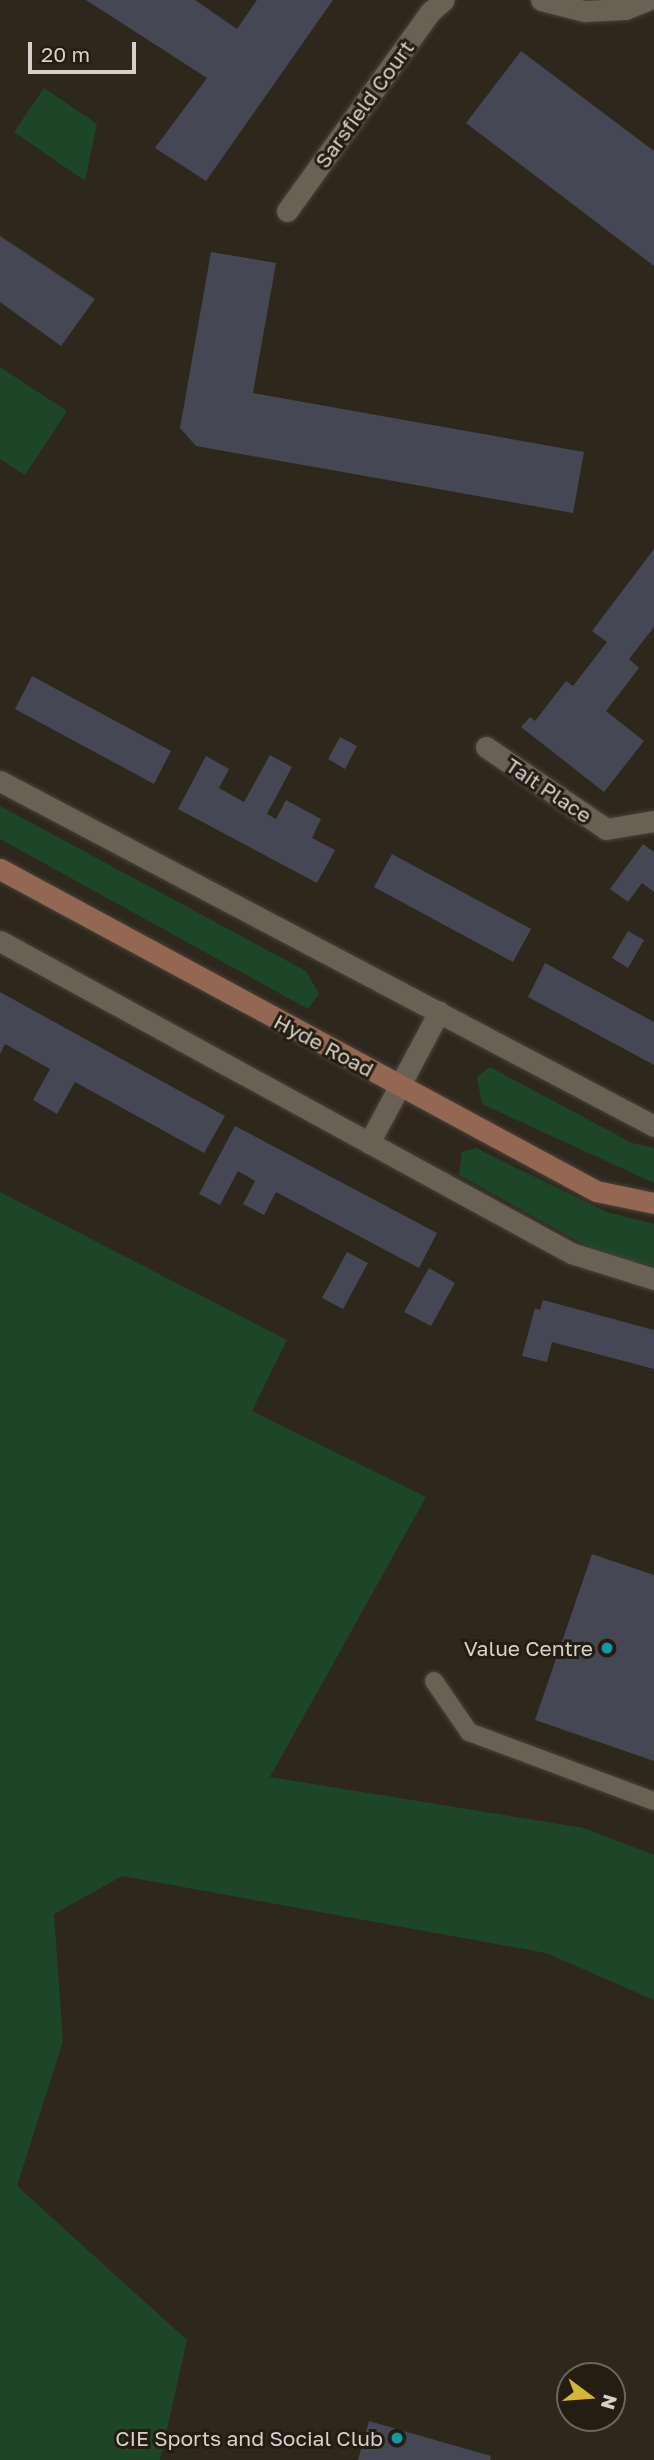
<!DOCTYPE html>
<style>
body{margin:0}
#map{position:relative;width:654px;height:2460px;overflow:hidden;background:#2e271c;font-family:"Golos Text",sans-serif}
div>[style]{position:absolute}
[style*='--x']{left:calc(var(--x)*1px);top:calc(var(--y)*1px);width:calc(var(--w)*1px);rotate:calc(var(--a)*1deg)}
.green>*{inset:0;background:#1d4628}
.building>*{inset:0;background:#464754}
.roads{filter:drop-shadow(0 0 2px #484239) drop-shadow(0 0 2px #484239)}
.lane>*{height:18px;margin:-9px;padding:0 9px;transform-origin:9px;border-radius:9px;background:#696154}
.street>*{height:21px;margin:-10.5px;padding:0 10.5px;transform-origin:10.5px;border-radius:10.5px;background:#696154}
.secondary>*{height:21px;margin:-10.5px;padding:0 10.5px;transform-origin:10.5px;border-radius:10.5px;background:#936752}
.dots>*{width:19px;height:19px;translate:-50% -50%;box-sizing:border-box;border:4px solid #241d12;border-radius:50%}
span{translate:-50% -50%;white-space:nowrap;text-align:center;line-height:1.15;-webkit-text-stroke:6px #241d12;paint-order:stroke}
.street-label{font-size:21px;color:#d5d0c9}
.poi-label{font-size:21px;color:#d5d0c9}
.right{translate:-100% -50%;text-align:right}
.north{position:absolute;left:556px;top:2362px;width:70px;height:70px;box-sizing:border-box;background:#241d12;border:2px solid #6b655b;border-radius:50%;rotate:106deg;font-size:19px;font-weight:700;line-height:28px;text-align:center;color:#d5d0c9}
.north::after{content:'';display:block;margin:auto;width:24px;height:32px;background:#d3b635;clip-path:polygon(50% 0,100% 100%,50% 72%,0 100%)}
.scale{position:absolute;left:28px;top:42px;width:108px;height:32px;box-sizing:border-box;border:4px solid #d5d0c9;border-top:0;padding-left:9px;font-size:21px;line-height:24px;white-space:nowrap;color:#d5d0c9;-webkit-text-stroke:5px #241d12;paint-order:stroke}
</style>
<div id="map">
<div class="green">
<div style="clip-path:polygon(44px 88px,97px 124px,85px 181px,14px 132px)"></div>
<div style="clip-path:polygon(0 367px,67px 411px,25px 475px,0 459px)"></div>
<div style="clip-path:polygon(0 806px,306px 971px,319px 994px,308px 1009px,0 839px)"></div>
<div style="clip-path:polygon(490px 1067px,632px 1143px,654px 1148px,654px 1183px,482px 1104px,477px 1077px)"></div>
<div style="clip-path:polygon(476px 1148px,607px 1212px,654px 1224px,654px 1266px,603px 1255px,459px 1175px,462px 1152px)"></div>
<div style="clip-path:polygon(0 1192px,287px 1340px,252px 1411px,426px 1497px,270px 1777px,584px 1828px,654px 1855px,654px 2000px,546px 1953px,122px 1876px,54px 1914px,63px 2041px,17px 2186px,187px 2340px,160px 2460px,0 2460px)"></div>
</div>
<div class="building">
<div style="clip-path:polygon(86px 0,195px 0,237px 29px,257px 0,333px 0,206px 181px,155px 148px,207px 78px)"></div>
<div style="clip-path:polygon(521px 51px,654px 151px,654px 266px,466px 123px)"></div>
<div style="clip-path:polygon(0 236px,95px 299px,61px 346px,0 302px)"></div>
<div style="clip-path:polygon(211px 252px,276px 263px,253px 393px,584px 452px,573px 513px,196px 446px,180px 428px)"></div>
<div style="clip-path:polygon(654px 549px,654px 627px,629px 659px,639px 668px,606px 711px,644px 741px,604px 792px,521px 727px,530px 717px,535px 721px,566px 681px,573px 686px,607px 642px,592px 631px)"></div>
<div style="clip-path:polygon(32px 676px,171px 751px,154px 784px,15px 709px)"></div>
<div style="clip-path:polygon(340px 737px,357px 746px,345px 769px,328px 759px)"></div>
<div style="clip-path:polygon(270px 755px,292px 767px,267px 814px,276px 819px,286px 800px,321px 819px,312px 838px,335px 850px,317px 883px,178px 809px,206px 756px,229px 769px,219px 788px,244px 802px)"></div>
<div style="clip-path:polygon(643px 844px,654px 852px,654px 892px,642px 883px,628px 902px,610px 889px)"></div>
<div style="clip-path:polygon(392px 854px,531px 929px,513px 962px,374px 887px)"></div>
<div style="clip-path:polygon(628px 931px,644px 940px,628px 968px,612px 958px)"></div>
<div style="clip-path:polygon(545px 963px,654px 1022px,654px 1065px,528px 997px)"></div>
<div style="clip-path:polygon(0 992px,225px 1116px,204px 1153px,75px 1082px,57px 1114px,33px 1100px,50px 1069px,5px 1044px,0 1054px)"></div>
<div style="clip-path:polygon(235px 1126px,437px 1233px,419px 1268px,276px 1192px,264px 1215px,243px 1204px,255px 1181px,238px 1171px,220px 1205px,199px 1194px)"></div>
<div style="clip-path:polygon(347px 1252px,368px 1263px,343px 1309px,322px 1298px)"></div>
<div style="clip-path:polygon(429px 1268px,455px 1283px,431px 1326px,404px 1312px)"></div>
<div style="clip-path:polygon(543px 1300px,654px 1330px,654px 1369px,552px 1342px,547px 1362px,522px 1356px,535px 1308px,540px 1310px)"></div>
<div style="clip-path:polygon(592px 1554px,654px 1575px,654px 1761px,535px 1720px)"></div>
<div style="clip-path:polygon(369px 2421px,491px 2456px,490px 2460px,358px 2460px)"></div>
</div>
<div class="roads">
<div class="lane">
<div style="--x:434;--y:1681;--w:62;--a:55.5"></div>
<div style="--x:469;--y:1732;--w:197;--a:20.5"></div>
</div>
<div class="street">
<div style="--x:541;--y:0;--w:44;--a:14.3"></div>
<div style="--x:584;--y:11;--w:41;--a:-2.8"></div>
<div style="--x:625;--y:9;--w:24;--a:-22"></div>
<div style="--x:287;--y:211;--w:245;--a:-54.3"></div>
<div style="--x:430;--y:12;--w:18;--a:-41"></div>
<div style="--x:486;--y:747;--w:145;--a:34.3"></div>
<div style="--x:606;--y:829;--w:49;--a:-9.5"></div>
<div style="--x:0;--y:781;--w:739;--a:27.81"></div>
<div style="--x:0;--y:941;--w:651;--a:28.65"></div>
<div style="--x:571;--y:1253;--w:87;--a:17.4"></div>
<div style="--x:369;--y:1143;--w:149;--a:-61.9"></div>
</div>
<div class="secondary">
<div style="--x:0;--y:869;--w:677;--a:28.38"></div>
<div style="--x:596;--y:1191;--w:59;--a:11.7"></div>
</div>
</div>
<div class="dots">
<div style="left:607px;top:1648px;background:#0f9aa8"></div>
<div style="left:397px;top:2438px;background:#0f9aa8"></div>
</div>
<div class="street-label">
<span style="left:364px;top:104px;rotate:-54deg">Sarsfield Court</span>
<span style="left:549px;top:790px;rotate:34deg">Tait Place</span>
<span style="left:324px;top:1045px;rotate:28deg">Hyde Road</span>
</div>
<div class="poi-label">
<span class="right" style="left:593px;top:1648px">Value Centre</span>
<span class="right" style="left:383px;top:2438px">CIE Sports and Social Club</span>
</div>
<div class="north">N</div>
<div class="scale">20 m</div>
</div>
